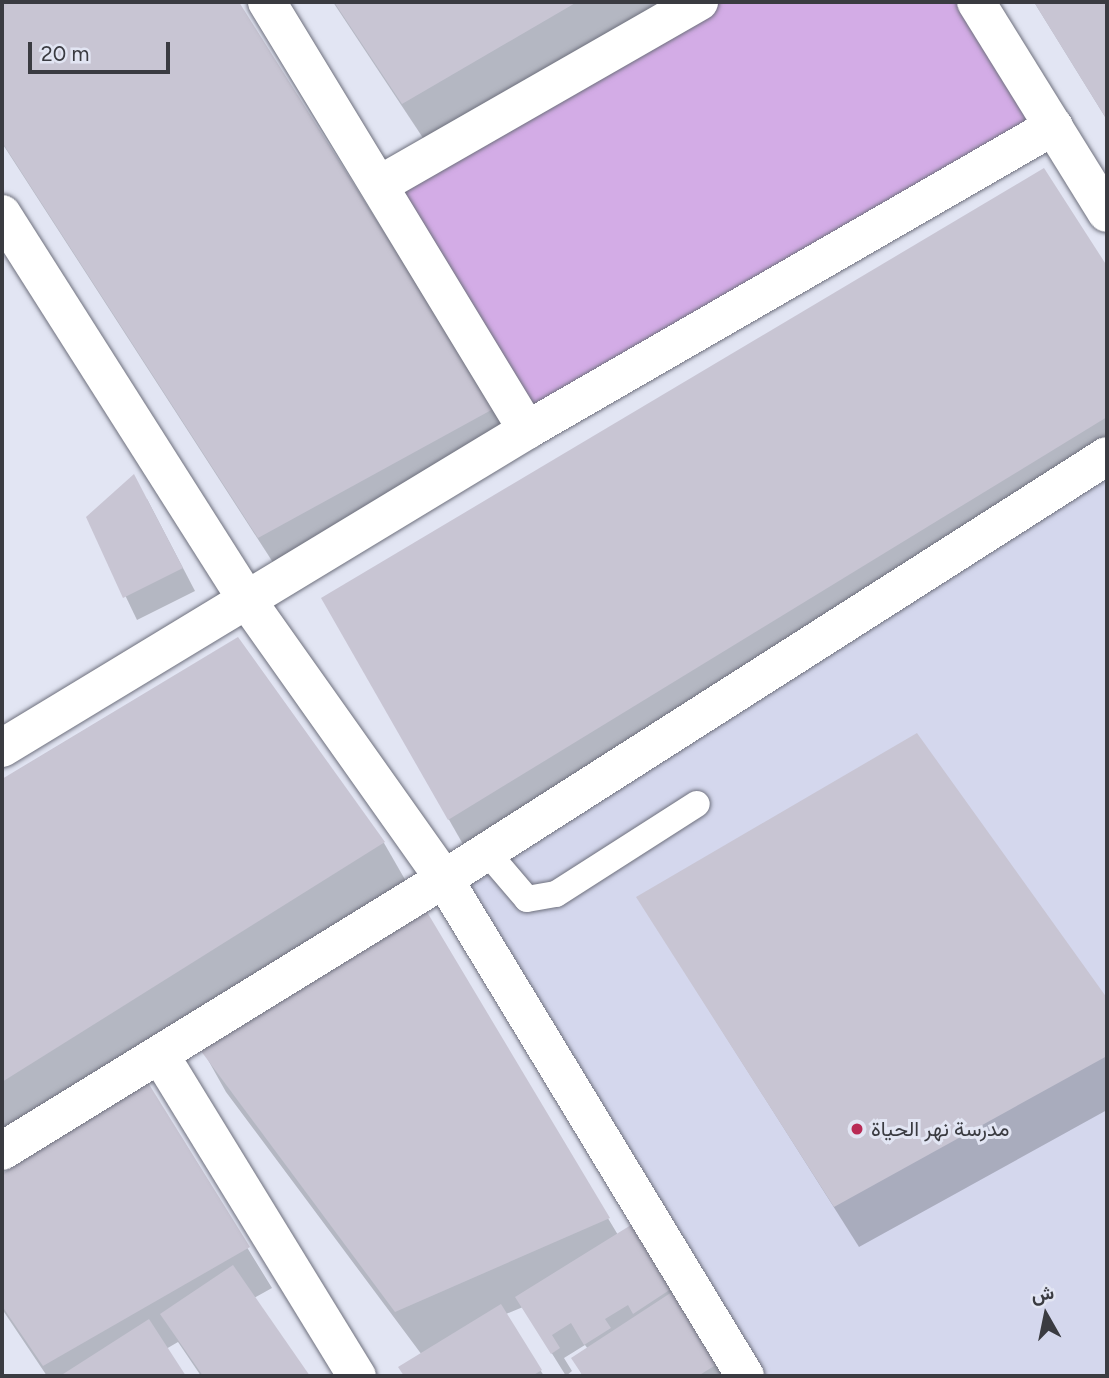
<!DOCTYPE html>
<meta charset="utf-8">
<style>
body{margin:0}
#map{position:relative;width:1109px;height:1378px;overflow:hidden;background:#e2e5f3;font-family:Figtree,Vazirmatn,sans-serif}
div>[style]{position:absolute}
[style*='--x']{left:calc(var(--x)*1px);top:calc(var(--y)*1px);width:calc(var(--w)*1px);rotate:calc(var(--a)*1deg)}
.built>*{inset:0;background:#d4d7ed}
.green>*{inset:0;background:#d3ace6}
.shadow>*{inset:0;background:#0003}
.building>*{inset:0;background:#c8c5d3}
.roads{filter:drop-shadow(0 0 2px #6e707d) drop-shadow(0 0 2px #6e707d)}
.service>*{height:26px;margin:-13px;padding:0 13px;transform-origin:13px;border-radius:13px;background:#fff}
.minor>*{height:38px;margin:-19px;padding:0 19px;transform-origin:19px;border-radius:19px;background:#fff}
.dots>*{width:19px;height:19px;translate:-50% -50%;box-sizing:border-box;border:4px solid #e2e5f3;border-radius:50%}
span{translate:-50% -50%;white-space:nowrap;text-align:center;line-height:1.15;-webkit-text-stroke:6px #e2e5f3;paint-order:stroke}
.poi-label{font-size:21px;color:#3a3b41}
.left{translate:0 -50%;text-align:left}
.frame{position:absolute;inset:0;border:4px solid #3a3b41;pointer-events:none}
.north{position:absolute;left:1011px;top:1280px;width:70px;height:70px;-webkit-text-stroke:5px #e2e5f3;paint-order:stroke;rotate:351deg;font-size:19px;font-weight:700;line-height:28px;text-align:center;color:#3a3b41}
.north::after{content:'';display:block;margin:auto;width:24px;height:32px;background:#3a3b41;clip-path:polygon(50% 0,100% 100%,50% 72%,0 100%)}
.scale{position:absolute;left:28px;top:42px;width:142px;height:32px;box-sizing:border-box;border:4px solid #3a3b41;border-top:0;padding-left:9px;font-size:21px;line-height:24px;white-space:nowrap;color:#3a3b41;-webkit-text-stroke:5px #e2e5f3;paint-order:stroke}
</style>
<div id="map">
<div class="built">
<div style="clip-path:polygon(1107px 466px,1107px 1376px,754px 1376px,459px 882px)"></div>
</div>
<div class="green">
<div style="clip-path:polygon(700px 2px,976px 2px,1053px 126px,527px 429px,380px 185px)"></div>
</div>
<div class="shadow">
<div style="clip-path:polygon(2px 2px,237px 2px,517px 449px,283px 578px,2px 143px)"></div>
<div style="clip-path:polygon(333px 2px,670px 2px,427px 144px)"></div>
<div style="clip-path:polygon(1034px 2px,1107px 2px,1107px 120px)"></div>
<div style="clip-path:polygon(1044px 170px,1107px 270px,1107px 472px,472px 860px,323px 599px)"></div>
<div style="clip-path:polygon(147px 499px,195px 591px,137px 620px,88px 518px)"></div>
<div style="clip-path:polygon(238px 639px,384px 843px,407px 883px,2px 1137px,2px 781px)"></div>
<div style="clip-path:polygon(917px 735px,1107px 1001px,1107px 1110px,859px 1247px,638px 898px)"></div>
<div style="clip-path:polygon(426px 914px,618px 1235px,630px 1227px,725px 1376px,583px 1376px,573px 1359px,588px 1349px,585px 1345px,564px 1358px,572px 1371px,566px 1376px,523px 1307px,506px 1314px,544px 1376px,406px 1376px,401px 1368px,422px 1355px,226px 1092px,203px 1051px)"></div>
<div style="clip-path:polygon(146px 1083px,272px 1288px,254px 1298px,307px 1376px,201px 1376px,178px 1342px,166px 1349px,184px 1376px,47px 1376px,2px 1309px,2px 1176px)"></div>
</div>
<div class="building">
<div style="clip-path:polygon(2px 2px,239px 2px,495px 408px,258px 538px,2px 142px)"></div>
<div style="clip-path:polygon(334px 2px,577px 2px,402px 104px)"></div>
<div style="clip-path:polygon(1034px 2px,1107px 2px,1107px 120px)"></div>
<div style="clip-path:polygon(1044px 168px,1107px 266px,1107px 417px,448px 820px,321px 598px)"></div>
<div style="clip-path:polygon(134px 474px,183px 568px,123px 598px,86px 517px)"></div>
<div style="clip-path:polygon(238px 637px,385px 842px,2px 1082px,2px 779px)"></div>
<div style="clip-path:polygon(917px 733px,1107px 998px,1107px 1056px,834px 1207px,636px 897px)"></div>
<div style="clip-path:polygon(427px 912px,610px 1218px,395px 1312px,201px 1051px)"></div>
<div style="clip-path:polygon(147px 1081px,250px 1247px,43px 1366px,2px 1306px,2px 1174px)"></div>
<div style="clip-path:polygon(631px 1225px,671px 1289px,633px 1314px,628px 1305px,605px 1319px,611px 1328px,584px 1345px,571px 1323px,552px 1335px,560px 1348px,551px 1354px,515px 1297px)"></div>
<div style="clip-path:polygon(233px 1265px,310px 1376px,203px 1376px,160px 1314px)"></div>
<div style="clip-path:polygon(672px 1292px,719px 1363px,698px 1376px,583px 1376px,571px 1358px)"></div>
<div style="clip-path:polygon(501px 1304px,542px 1370px,532px 1376px,404px 1376px,398px 1367px)"></div>
<div style="clip-path:polygon(149px 1319px,186px 1376px,60px 1376px)"></div>
</div>
<div class="roads">
<div class="service">
<div style="--x:486;--y:851;--w:63;--a:49.5"></div>
<div style="--x:527;--y:899;--w:29;--a:-10"></div>
<div style="--x:556;--y:894;--w:167;--a:-32.6"></div>
</div>
<div class="minor">
<div style="--x:267;--y:2;--w:501;--a:58.72"></div>
<div style="--x:976;--y:2;--w:248;--a:58.2"></div>
<div style="--x:379;--y:185;--w:369;--a:-29.8"></div>
<div style="--x:2;--y:214;--w:456;--a:57.6"></div>
<div style="--x:246;--y:599;--w:343;--a:54.7"></div>
<div style="--x:444;--y:879;--w:581;--a:58.8"></div>
<div style="--x:2;--y:748;--w:614;--a:-31.2"></div>
<div style="--x:527;--y:430;--w:608;--a:-29.98"></div>
<div style="--x:160;--y:1055;--w:377;--a:58.5"></div>
<div style="--x:2;--y:1151;--w:519;--a:-31.61"></div>
<div style="--x:444;--y:879;--w:786;--a:-32.54"></div>
</div>
</div>
<div class="dots">
<div style="left:857px;top:1129px;background:#b92a55"></div>
</div>
<div class="poi-label">
<span class="left" style="left:871px;top:1129px">مدرسة نهر الحياة</span>
</div>
<div class="frame"></div>
<div class="north">ش</div>
<div class="scale">20 m</div>
</div>
